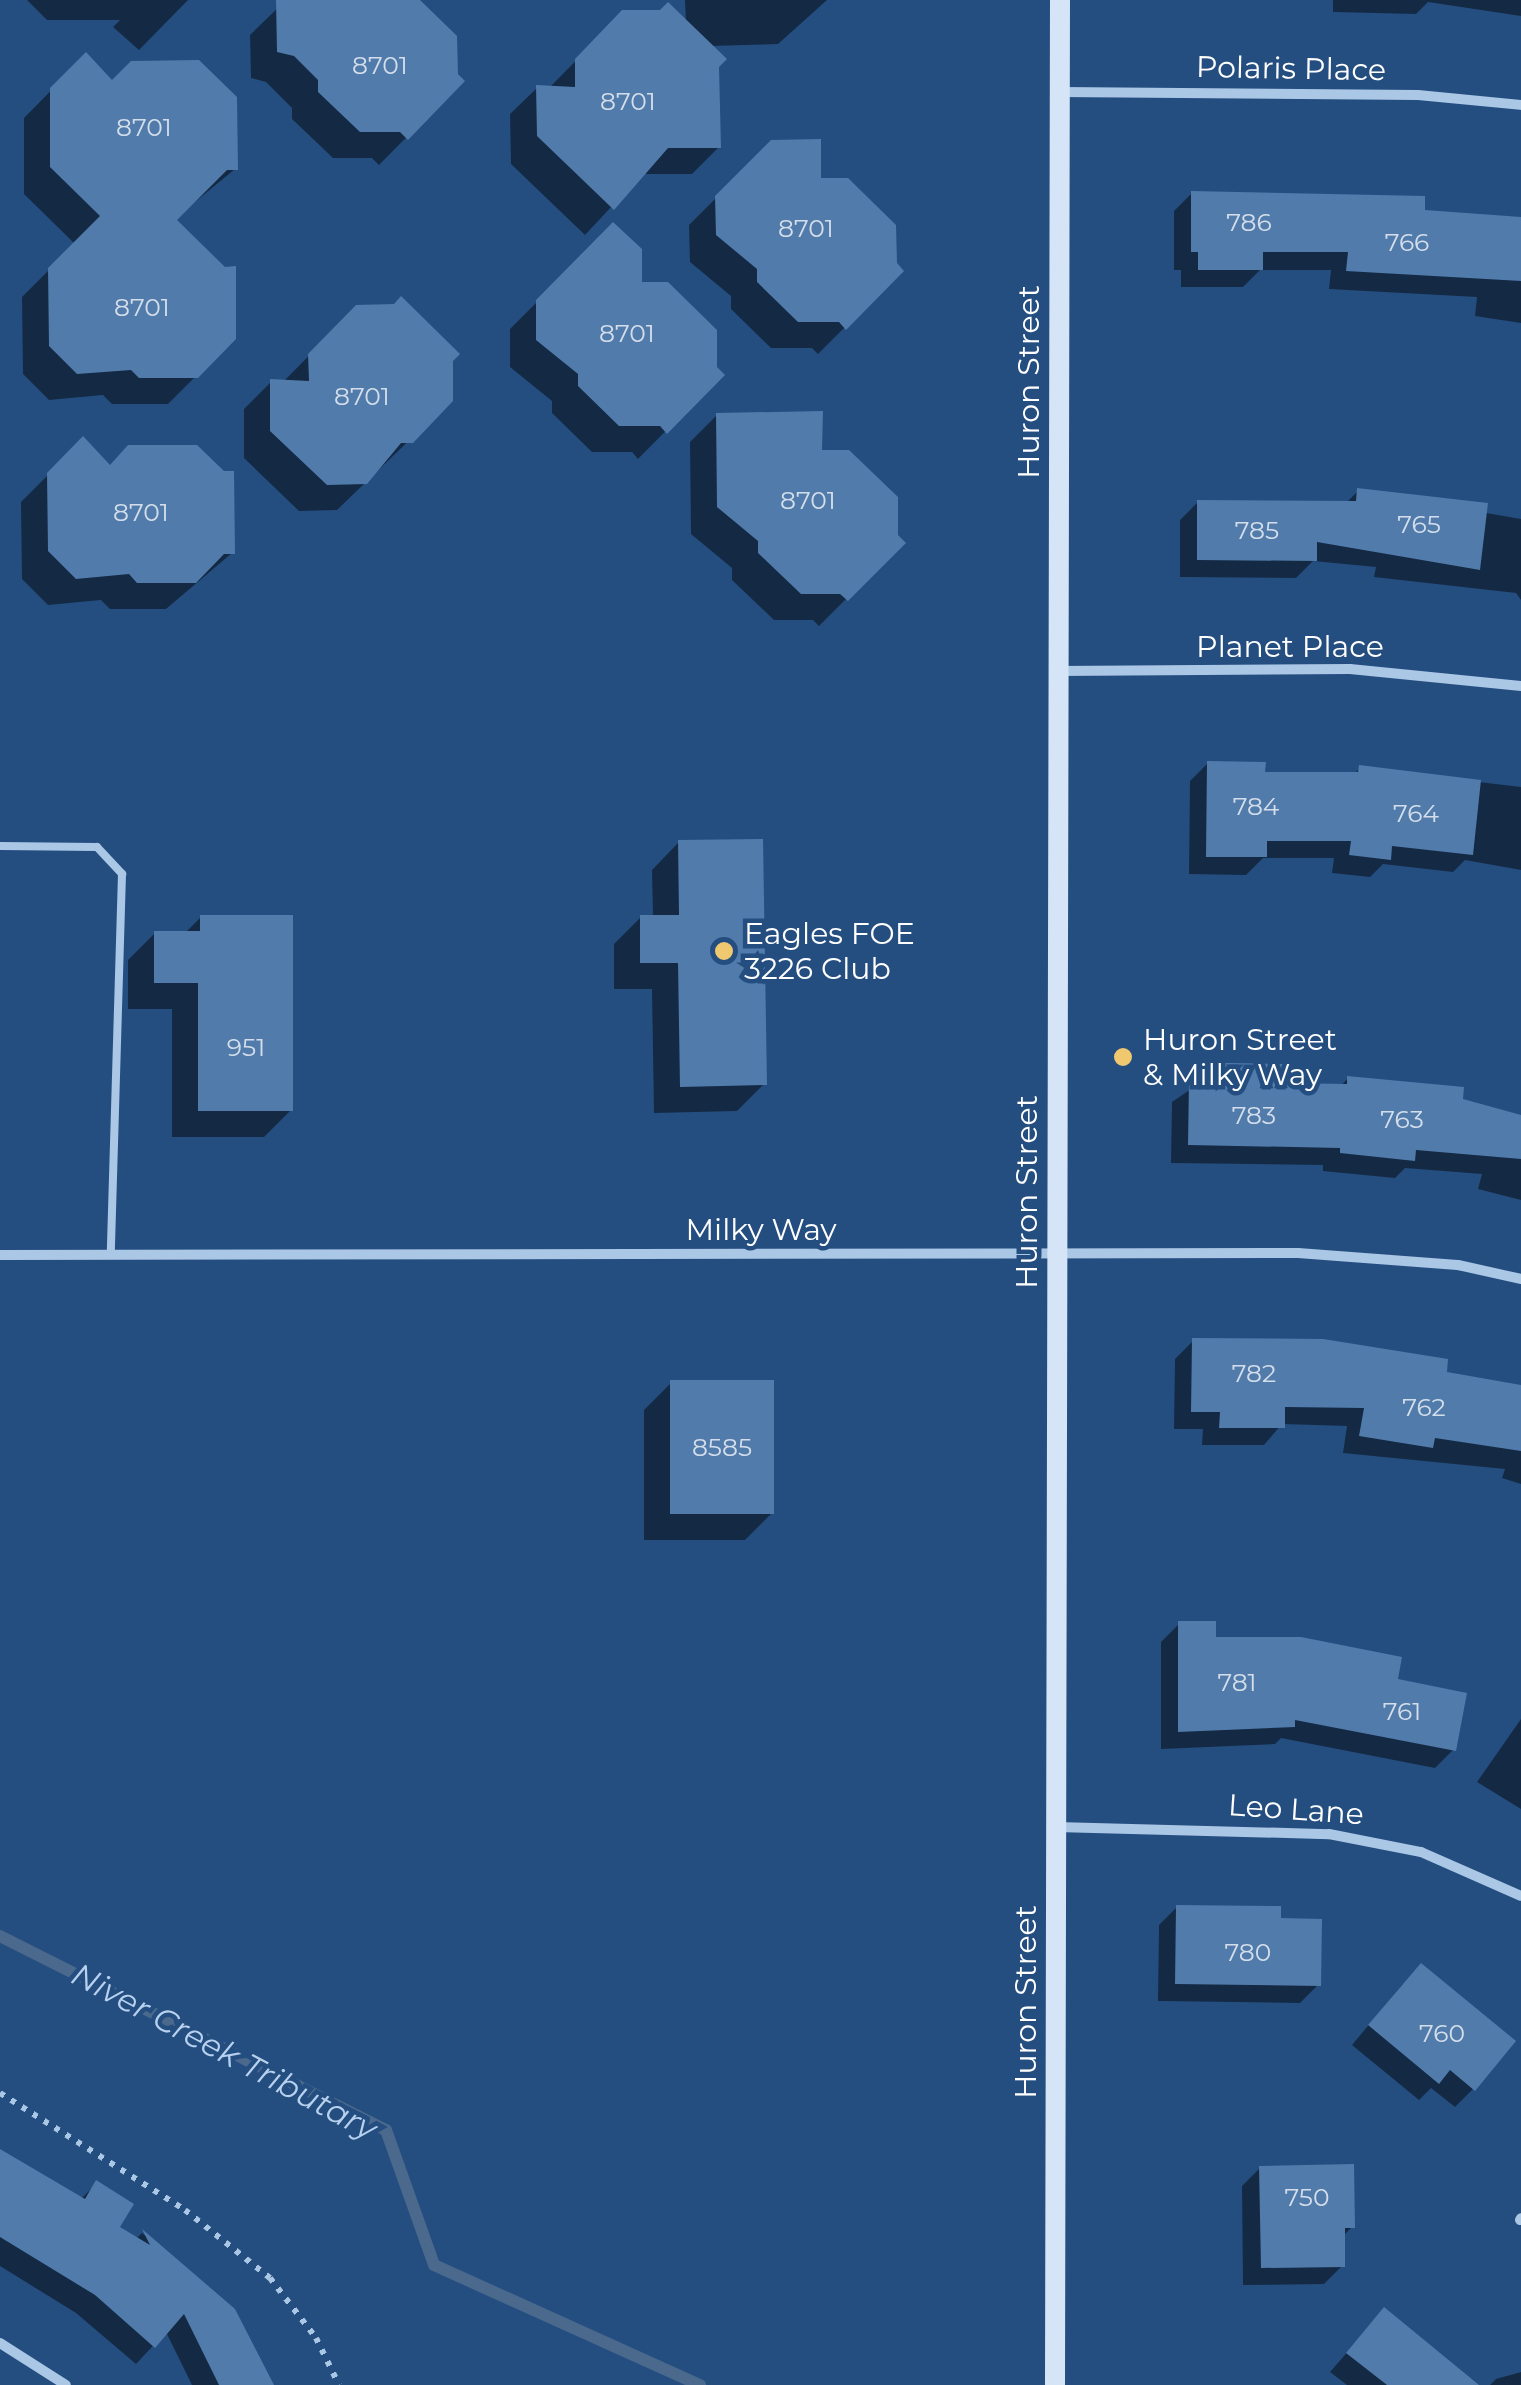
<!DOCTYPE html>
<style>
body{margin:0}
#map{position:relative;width:1521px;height:2385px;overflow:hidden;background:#254e80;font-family:Montserrat,sans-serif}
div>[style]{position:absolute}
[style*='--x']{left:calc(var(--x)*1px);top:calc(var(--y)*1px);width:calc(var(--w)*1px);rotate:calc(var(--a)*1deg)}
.shadow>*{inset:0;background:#0007}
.stream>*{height:12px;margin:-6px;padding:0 6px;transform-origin:6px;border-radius:6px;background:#4a698d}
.building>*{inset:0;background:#517bab}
.path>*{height:6px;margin-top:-3px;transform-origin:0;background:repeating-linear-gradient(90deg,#abc7e6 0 5px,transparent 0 13px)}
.lane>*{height:8px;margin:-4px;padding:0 4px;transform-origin:4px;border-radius:4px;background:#abc7e6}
.street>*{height:10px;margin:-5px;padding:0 5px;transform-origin:5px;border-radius:5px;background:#abc7e6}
.secondary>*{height:20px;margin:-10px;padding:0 10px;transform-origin:10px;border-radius:10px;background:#d5e4f6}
.dots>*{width:28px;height:28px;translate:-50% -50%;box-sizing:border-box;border:5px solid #254e80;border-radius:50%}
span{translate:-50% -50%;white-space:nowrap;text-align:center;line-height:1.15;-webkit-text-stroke:9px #254e80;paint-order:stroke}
.number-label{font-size:25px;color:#d4deea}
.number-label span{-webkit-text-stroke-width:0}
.street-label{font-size:30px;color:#fff}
.poi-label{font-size:30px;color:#fff}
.left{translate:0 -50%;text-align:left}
.water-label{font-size:32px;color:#b7d1ee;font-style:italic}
</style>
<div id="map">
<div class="shadow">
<div style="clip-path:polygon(27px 0,188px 0,139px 50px,113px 27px,120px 20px,47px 20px)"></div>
<div style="clip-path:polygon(286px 0,417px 0,462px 81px,379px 165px,372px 158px,333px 158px,292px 119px,292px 108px,266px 82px,251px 78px,250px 35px)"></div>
<div style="clip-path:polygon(685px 0,827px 0,778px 44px,710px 46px,719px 147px,692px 174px,642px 174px,585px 235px,511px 164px,510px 114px,537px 88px,549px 88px,623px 13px,686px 23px)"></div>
<div style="clip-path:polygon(1333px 0,1521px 0,1521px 16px,1428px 2px,1416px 14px,1333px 12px)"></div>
<div style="clip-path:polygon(86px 55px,112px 84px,235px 169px,173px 220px,234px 338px,168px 404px,112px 404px,103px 395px,49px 400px,23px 374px,22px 297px,75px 244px,24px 194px,24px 118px)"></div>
<div style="clip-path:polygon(772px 142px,901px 271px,818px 354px,812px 348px,771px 348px,731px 309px,731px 296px,690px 262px,689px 225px)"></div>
<div style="clip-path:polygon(1192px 193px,1521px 221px,1521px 323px,1475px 316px,1477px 297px,1329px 289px,1331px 270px,1260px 270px,1243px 287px,1181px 287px,1181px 270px,1174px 270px,1174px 211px)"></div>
<div style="clip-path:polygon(613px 226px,639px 284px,721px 375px,638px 459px,632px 452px,592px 452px,552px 413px,552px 401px,510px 367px,510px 329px)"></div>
<div style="clip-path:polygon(357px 307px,450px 360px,451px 400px,337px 510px,299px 511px,244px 458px,244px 409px,271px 382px,282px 383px)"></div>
<div style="clip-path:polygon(717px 415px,819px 452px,846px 599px,819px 626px,813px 620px,774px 620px,732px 580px,732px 568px,691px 534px,690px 442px)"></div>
<div style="clip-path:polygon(83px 440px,109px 468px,223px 474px,232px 553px,166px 609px,110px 609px,101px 600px,48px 605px,22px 579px,21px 502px)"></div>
<div style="clip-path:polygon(1358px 491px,1521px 519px,1521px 600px,1516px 593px,1374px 577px,1376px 567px,1313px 561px,1296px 578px,1180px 577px,1180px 520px,1198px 502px,1346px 503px)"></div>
<div style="clip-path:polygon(1208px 763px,1262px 774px,1354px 774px,1360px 768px,1521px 787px,1521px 870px,1465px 860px,1453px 872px,1383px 864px,1370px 877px,1332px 873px,1334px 858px,1263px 858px,1246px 875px,1189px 874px,1190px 781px)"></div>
<div style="clip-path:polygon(679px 842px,764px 1084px,737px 1111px,654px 1113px,652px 989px,614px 989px,614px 944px,641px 917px,653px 917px,652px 870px)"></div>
<div style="clip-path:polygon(201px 917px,291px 1110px,264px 1137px,172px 1137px,172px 1009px,128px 1009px,128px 960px,155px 933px,185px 933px)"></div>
<div style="clip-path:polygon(1225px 1066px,1280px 1085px,1340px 1087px,1348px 1078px,1521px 1117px,1521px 1200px,1478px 1189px,1482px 1174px,1405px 1168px,1395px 1178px,1323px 1171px,1323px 1165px,1171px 1163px,1172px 1102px)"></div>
<div style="clip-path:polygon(1193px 1341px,1521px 1387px,1521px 1484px,1502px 1478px,1505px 1469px,1343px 1453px,1347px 1426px,1282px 1424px,1264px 1445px,1202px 1445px,1203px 1429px,1174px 1429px,1175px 1359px)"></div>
<div style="clip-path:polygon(671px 1383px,772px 1513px,745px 1540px,644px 1540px,644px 1410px)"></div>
<div style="clip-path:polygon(1179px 1624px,1213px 1640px,1396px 1681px,1453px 1750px,1435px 1768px,1281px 1738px,1275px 1744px,1161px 1749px,1161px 1642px)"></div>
<div style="clip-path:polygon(1521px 1719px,1521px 1809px,1477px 1782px)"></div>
<div style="clip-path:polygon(1177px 1907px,1278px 1921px,1318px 1985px,1300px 2003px,1158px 2001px,1159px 1925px)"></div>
<div style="clip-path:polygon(1403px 1984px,1473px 2089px,1455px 2107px,1431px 2088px,1419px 2100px,1352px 2045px)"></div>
<div style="clip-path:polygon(0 2156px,81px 2199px,97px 2183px,117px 2228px,136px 2239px,142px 2233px,233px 2311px,271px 2385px,192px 2385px,166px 2332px,136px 2364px,76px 2313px,0 2266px)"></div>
<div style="clip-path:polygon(1260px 2168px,1352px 2227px,1342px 2237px,1342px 2266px,1324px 2284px,1243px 2285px,1242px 2186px)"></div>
<div style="clip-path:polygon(1384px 2310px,1446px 2385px,1347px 2385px,1330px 2372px)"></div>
<div style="clip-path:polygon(1521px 2372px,1521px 2385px,1490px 2385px,1496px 2379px)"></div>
</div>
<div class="stream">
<div style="--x:0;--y:1936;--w:432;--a:26.7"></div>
<div style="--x:386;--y:2130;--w:143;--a:70.4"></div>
<div style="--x:434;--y:2265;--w:292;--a:24.3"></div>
</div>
<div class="building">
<div style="clip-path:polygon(276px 0,420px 0,457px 36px,458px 74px,465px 81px,408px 140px,400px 132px,360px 132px,318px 92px,318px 80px,294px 56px,277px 52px)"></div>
<div style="clip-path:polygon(668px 2px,727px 59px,719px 67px,721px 148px,668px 148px,614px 210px,537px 136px,536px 85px,575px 87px,575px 59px,622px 10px,660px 10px)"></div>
<div style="clip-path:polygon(86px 52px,112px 80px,131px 61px,199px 60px,237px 97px,238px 170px,227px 170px,177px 220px,225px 267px,236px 266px,236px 339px,198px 378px,139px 378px,131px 370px,77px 374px,49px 346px,48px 268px,100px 216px,50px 167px,50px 88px)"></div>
<div style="clip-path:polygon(821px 139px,821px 178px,848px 178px,896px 225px,897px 263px,904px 271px,846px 330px,839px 322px,798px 322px,757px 282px,757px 269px,716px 235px,715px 196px,771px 140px)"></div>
<div style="clip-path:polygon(1191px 191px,1425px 196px,1425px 210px,1521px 217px,1521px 281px,1346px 271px,1348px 252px,1263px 252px,1263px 270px,1198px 270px,1198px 252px,1191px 252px)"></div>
<div style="clip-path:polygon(613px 222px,642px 249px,642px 282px,668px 282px,717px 330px,717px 367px,725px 375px,667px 434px,660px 426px,619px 426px,578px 386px,578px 374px,536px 340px,536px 300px)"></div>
<div style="clip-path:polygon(401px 296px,460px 354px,453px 361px,453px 401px,413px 443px,401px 443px,367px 484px,327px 485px,270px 431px,270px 379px,309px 381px,308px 354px,356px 305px,394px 304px)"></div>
<div style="clip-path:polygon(823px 411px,822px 450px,849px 450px,898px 497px,898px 535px,906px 543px,848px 601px,840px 594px,801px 594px,758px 553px,758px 541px,717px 507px,716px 413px)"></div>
<div style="clip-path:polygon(83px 436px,110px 465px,128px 445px,197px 445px,224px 471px,234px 471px,235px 554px,224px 554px,196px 583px,137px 583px,129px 574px,76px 579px,48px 551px,47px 473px)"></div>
<div style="clip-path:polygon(1357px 488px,1488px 503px,1480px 570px,1317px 542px,1317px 561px,1197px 560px,1197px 500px,1356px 501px)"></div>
<div style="clip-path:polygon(1207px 761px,1266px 762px,1265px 772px,1358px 772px,1359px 765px,1481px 780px,1473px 855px,1392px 846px,1391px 860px,1349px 855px,1351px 841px,1267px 841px,1267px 857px,1206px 857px)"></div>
<div style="clip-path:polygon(763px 839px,767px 1085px,680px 1087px,678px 963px,640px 963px,640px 915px,679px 915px,678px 840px)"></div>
<div style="clip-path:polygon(200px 915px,293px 915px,293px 1111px,198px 1111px,198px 983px,154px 983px,154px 931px,200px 931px)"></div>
<div style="clip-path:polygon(1224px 1063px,1283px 1064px,1282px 1083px,1347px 1084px,1347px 1076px,1464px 1087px,1463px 1099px,1521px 1115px,1521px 1159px,1416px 1150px,1415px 1161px,1340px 1153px,1340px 1148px,1188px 1145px,1189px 1081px,1224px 1082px)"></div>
<div style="clip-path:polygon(1192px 1338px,1323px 1339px,1448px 1359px,1447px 1372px,1521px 1385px,1521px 1451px,1435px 1438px,1433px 1448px,1359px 1436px,1364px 1408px,1285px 1407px,1285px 1428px,1219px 1428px,1220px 1412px,1191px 1412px)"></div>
<div style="clip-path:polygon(670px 1380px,774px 1380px,774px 1514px,670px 1514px)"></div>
<div style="clip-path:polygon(1178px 1621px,1216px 1621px,1216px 1637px,1301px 1637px,1402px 1657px,1398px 1679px,1467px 1693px,1456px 1751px,1295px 1720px,1295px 1727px,1178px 1732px)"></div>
<div style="clip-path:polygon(1176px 1905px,1281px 1906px,1281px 1918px,1322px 1919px,1321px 1986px,1175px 1984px)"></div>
<div style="clip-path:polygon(1421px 1963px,1516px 2041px,1475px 2091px,1450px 2070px,1439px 2084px,1368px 2025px)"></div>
<div style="clip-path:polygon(0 2149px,85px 2199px,96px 2180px,134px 2204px,120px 2227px,150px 2245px,142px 2229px,235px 2309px,274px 2385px,219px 2385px,184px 2314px,155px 2348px,95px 2295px,0 2237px)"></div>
<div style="clip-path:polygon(1354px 2164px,1355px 2228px,1345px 2228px,1345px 2267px,1261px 2268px,1259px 2166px)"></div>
<div style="clip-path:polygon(1384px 2307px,1479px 2385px,1387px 2385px,1346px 2353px)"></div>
</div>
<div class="path">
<div style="--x:0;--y:2093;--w:219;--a:32.3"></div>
<div style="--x:185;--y:2210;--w:109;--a:38.7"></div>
<div style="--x:270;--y:2278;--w:76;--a:52.5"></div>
<div style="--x:316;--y:2338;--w:52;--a:63.9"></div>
</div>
<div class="lane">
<div style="--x:0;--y:846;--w:97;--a:0.6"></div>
<div style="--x:97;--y:847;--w:37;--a:47"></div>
<div style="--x:122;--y:874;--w:381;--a:91.7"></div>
</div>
<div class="street">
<div style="--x:1060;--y:92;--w:358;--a:0.5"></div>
<div style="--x:1418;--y:95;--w:103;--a:5.5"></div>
<div style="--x:1058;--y:671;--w:292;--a:-0.4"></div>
<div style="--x:1350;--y:669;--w:172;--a:5.7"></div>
<div style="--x:0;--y:1255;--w:1298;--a:-0.09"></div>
<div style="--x:1298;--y:1253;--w:160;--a:4.3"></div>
<div style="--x:1458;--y:1265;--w:65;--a:12.5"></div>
<div style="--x:1056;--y:1827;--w:273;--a:1.5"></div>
<div style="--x:1329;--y:1834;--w:94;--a:11.1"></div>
<div style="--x:1421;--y:1852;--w:109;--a:23.7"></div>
<div style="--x:1520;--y:2220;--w:2;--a:-63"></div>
<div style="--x:0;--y:2343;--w:78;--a:32.5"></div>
</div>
<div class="secondary">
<div style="--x:1055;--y:2385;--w:2385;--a:-89.88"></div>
</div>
<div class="dots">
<div style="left:724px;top:951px;background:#f0c86f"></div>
<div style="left:1123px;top:1057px;background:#f0c86f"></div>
</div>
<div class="number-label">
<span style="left:380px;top:65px">8701</span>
<span style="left:628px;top:101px">8701</span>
<span style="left:144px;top:127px">8701</span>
<span style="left:1249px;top:222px">786</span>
<span style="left:806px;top:228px">8701</span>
<span style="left:1407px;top:242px">766</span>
<span style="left:142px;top:307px">8701</span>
<span style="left:627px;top:333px">8701</span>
<span style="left:362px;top:396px">8701</span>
<span style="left:808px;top:500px">8701</span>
<span style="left:141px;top:512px">8701</span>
<span style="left:1419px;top:524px">765</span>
<span style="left:1257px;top:530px">785</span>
<span style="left:1256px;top:806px">784</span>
<span style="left:1416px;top:813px">764</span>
<span style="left:246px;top:1047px">951</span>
<span style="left:1254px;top:1115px">783</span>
<span style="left:1402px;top:1119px">763</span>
<span style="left:1254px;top:1373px">782</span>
<span style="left:1424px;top:1407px">762</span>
<span style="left:722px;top:1447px">8585</span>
<span style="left:1237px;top:1682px">781</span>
<span style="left:1402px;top:1711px">761</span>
<span style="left:1248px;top:1952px">780</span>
<span style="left:1442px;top:2033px">760</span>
<span style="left:1307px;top:2197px">750</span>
</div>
<div class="street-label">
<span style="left:1291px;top:69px;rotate:1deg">Polaris Place</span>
<span style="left:1029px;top:382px;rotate:-90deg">Huron Street</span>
<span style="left:1290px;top:647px">Planet Place</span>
<span style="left:1027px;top:1192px;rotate:-90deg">Huron Street</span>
<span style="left:761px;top:1230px">Milky Way</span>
<span style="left:1296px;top:1810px;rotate:4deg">Leo Lane</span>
<span style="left:1026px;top:2002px;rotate:-90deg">Huron Street</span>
</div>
<div class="poi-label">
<span class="left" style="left:744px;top:951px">Eagles FOE<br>3226 Club</span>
<span class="left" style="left:1143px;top:1057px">Huron Street<br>&amp; Milky Way</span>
</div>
<div class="water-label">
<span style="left:224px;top:2052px;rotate:28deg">Niver Creek Tributary</span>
</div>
</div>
